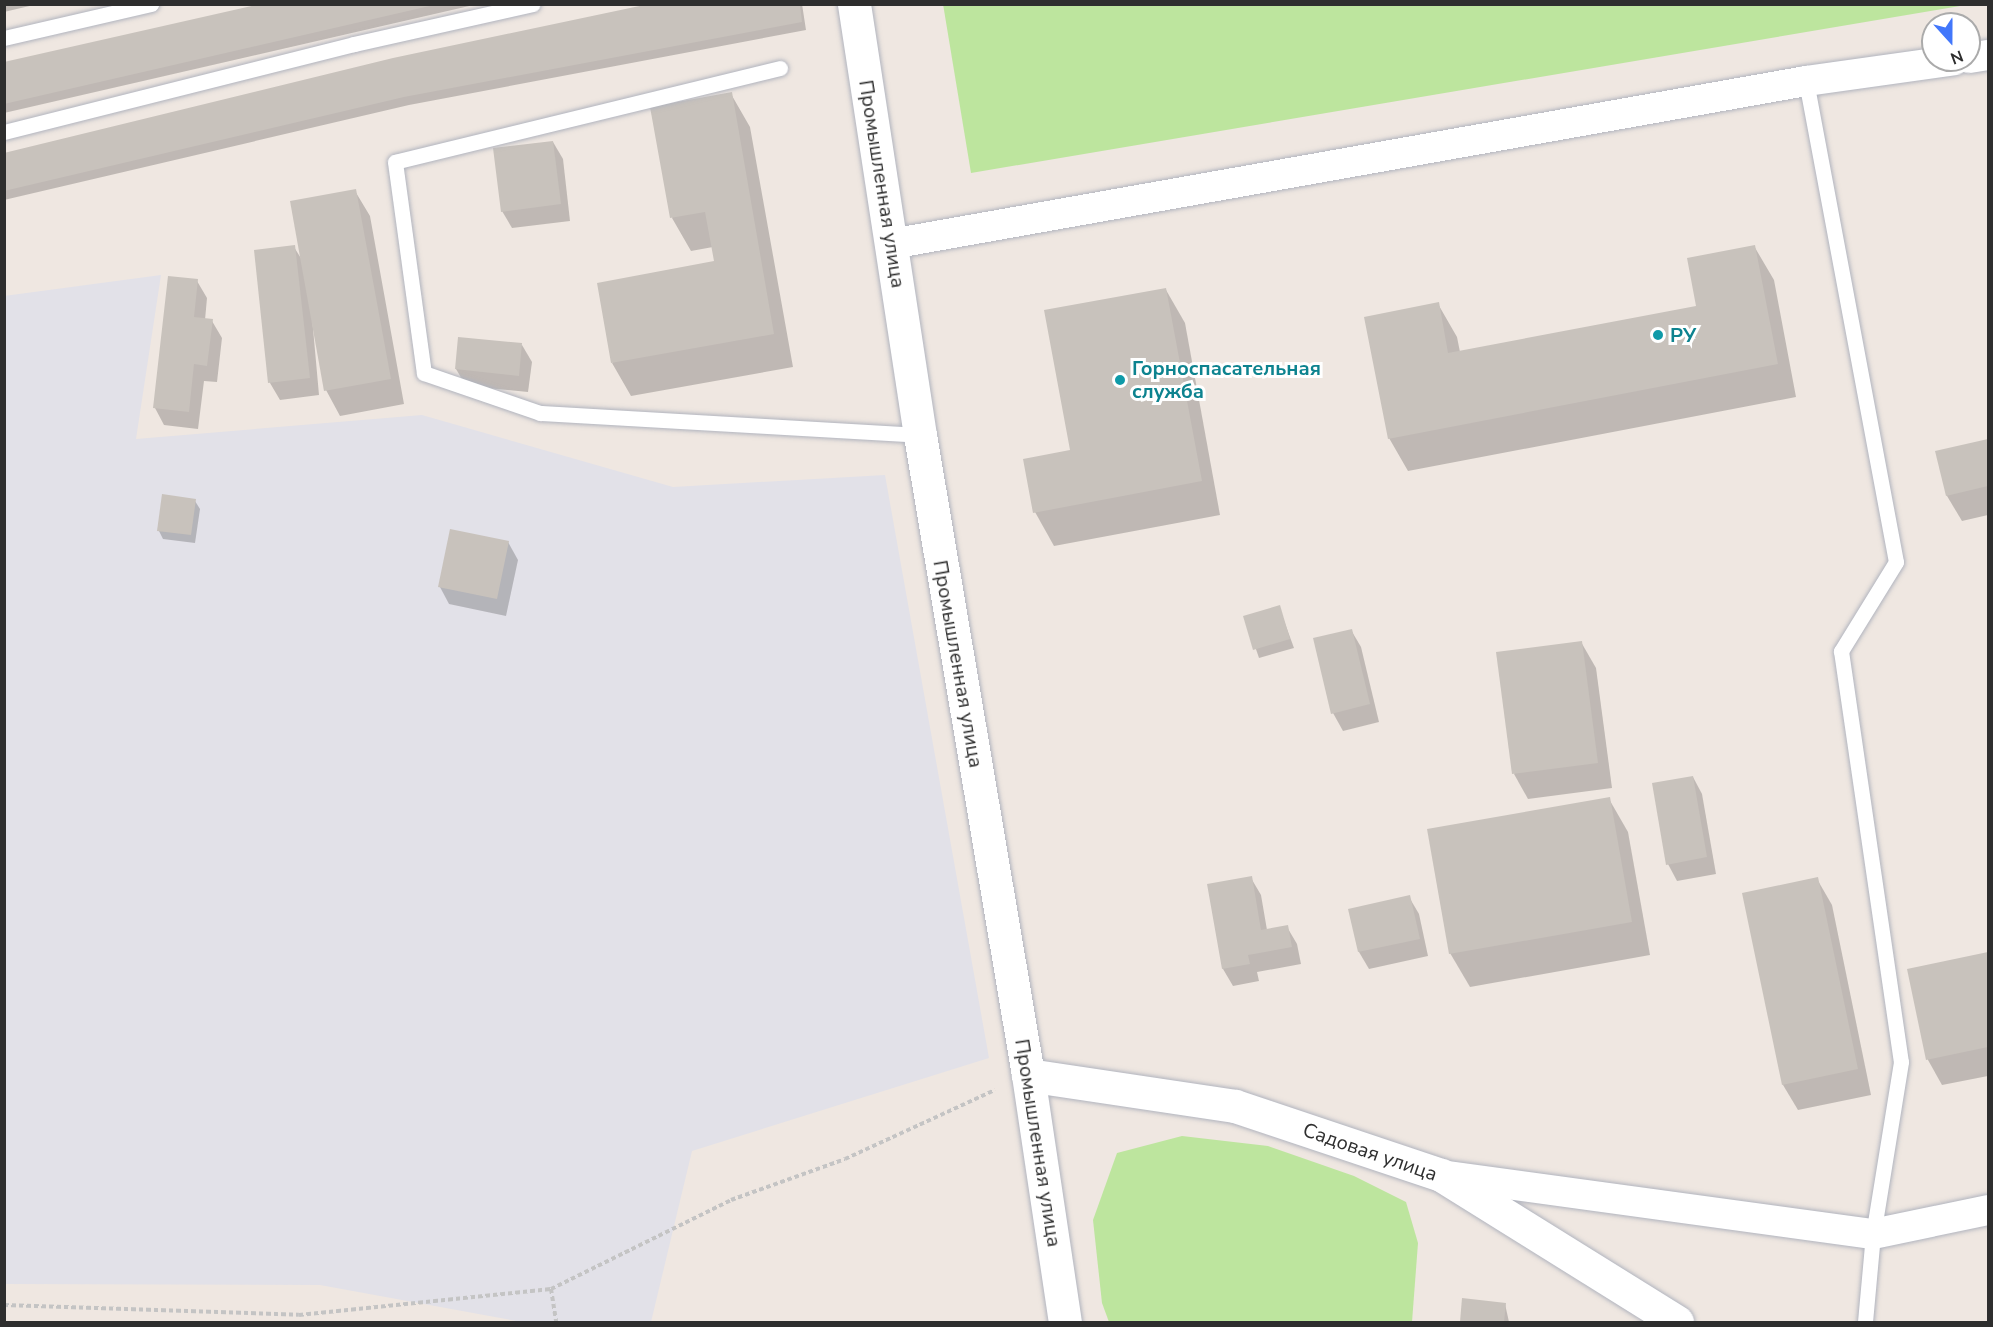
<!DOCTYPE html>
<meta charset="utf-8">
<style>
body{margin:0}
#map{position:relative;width:1993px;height:1327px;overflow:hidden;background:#efe7e1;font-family:"Nunito Sans",sans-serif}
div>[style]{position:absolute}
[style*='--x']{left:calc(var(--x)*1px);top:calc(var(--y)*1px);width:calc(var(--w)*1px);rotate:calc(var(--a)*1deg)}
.industrial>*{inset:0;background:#e2e1e8}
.green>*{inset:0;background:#bde59e}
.shadow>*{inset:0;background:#0003}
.building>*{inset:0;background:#c8c2bc}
.path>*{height:4px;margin-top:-2px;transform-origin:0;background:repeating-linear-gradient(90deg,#c4c4c4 0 4.5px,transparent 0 7.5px)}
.roads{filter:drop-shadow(0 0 2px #b1b4be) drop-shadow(0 0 2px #b1b4be)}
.lane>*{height:15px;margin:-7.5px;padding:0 7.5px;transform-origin:7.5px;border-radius:7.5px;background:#fff}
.street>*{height:30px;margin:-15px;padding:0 15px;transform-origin:15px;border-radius:15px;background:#fff}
.secondary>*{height:33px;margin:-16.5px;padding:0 16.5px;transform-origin:16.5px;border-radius:16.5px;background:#fff}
.dots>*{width:16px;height:16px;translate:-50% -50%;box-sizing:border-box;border:3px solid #fff;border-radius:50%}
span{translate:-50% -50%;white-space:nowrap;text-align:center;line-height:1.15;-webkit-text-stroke:6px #fff;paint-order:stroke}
.street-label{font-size:20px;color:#2e2e2e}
.culture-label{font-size:20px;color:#0d838f;font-weight:700}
.left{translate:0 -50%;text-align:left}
.frame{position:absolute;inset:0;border:6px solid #2e2e2e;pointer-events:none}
.north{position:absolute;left:1921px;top:12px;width:60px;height:60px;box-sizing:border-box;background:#fff;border:2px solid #ababab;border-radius:50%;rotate:159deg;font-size:16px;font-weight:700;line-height:24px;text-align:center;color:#2e2e2e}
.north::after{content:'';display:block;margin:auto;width:21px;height:27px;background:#4277fb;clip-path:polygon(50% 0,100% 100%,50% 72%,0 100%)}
</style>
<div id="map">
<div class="industrial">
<div style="clip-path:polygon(161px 275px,136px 439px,422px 415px,673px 487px,885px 475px,989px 1058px,692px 1151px,651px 1322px,522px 1322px,320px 1285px,5px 1284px,4px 296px)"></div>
</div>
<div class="green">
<div style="clip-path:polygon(943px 4px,1966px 4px,1966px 5px,971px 173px)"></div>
<div style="clip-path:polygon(1182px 1136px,1268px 1146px,1354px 1176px,1406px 1202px,1418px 1243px,1412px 1322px,1109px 1322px,1102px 1303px,1093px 1220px,1117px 1153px)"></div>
</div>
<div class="shadow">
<div style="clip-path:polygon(4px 4px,38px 4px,4px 12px)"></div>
<div style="clip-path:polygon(267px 4px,478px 4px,4px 113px,4px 64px)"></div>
<div style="clip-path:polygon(656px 4px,802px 4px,806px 30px,409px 105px,4px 200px,4px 154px)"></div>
<div style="clip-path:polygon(731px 94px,750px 127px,793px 367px,631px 396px,612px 363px,716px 262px,713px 247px,691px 251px,672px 218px)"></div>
<div style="clip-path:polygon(553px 142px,563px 159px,570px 221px,512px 228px,502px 211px)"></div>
<div style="clip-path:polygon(355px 191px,370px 216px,404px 404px,340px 416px,326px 390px,312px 317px,319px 395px,280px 400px,270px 383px,255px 252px,294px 247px,302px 260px)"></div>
<div style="clip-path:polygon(1754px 246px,1774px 280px,1796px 397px,1408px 471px,1389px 438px,1438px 304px,1457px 337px,1460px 352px,1698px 307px)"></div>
<div style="clip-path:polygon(197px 281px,207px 298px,205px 320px,212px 321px,222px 338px,217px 382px,204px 381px,198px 429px,164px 425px,155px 408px)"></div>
<div style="clip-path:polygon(1166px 290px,1185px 323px,1220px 515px,1054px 546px,1035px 512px)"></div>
<div style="clip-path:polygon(522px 345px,532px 362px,528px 392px,466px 386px,456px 369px)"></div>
<div style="clip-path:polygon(1988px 440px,1988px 515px,1962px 521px,1947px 496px,1937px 452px)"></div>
<div style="clip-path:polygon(195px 501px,200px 509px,195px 543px,163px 539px,159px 531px)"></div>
<div style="clip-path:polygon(508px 542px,518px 560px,506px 616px,449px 604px,440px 587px)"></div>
<div style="clip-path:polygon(1279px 607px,1294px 648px,1259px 658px,1245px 617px)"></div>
<div style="clip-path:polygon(1351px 630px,1361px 647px,1379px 722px,1343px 731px,1333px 713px)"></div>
<div style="clip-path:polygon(1581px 642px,1596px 668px,1612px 788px,1528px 799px,1514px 774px)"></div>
<div style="clip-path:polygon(1693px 777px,1702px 794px,1716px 874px,1677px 881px,1668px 864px)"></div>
<div style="clip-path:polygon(1609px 799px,1628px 832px,1650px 955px,1470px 987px,1450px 953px)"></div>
<div style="clip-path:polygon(1251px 878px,1261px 895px,1267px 930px,1287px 927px,1297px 944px,1301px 964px,1257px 972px,1259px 981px,1233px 986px,1223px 969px,1208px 885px)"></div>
<div style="clip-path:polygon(1817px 879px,1832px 905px,1871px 1095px,1798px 1110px,1783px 1085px)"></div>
<div style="clip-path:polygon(1409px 897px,1419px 914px,1428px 956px,1369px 969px,1359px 952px,1350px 910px)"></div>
<div style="clip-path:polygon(1988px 953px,1988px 1076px,1942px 1085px,1928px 1060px,1909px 970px)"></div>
<div style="clip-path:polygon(1463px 1300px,1505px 1304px,1509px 1322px,1461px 1322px)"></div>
</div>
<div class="building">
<div style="clip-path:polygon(260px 4px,434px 5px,4px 104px,4px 62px)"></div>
<div style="clip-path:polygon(649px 4px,800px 4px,802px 22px,404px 97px,4px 191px,4px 153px,393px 58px)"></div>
<div style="clip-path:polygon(732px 92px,774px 334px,611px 363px,597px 283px,714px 261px,705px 212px,670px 218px,650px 107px)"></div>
<div style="clip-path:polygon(553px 141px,561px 204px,501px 212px,493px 148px)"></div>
<div style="clip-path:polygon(356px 189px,391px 379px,324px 391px,290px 201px)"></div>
<div style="clip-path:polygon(295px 245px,310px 378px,268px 383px,254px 250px)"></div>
<div style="clip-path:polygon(1755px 245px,1778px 364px,1388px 439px,1364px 317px,1439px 302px,1448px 353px,1696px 306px,1687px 258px)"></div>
<div style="clip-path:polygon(168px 276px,198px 279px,194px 317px,213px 319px,207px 366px,194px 364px,189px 412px,153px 408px)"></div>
<div style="clip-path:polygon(1166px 288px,1202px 481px,1033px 513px,1023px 459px,1070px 450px,1044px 310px)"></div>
<div style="clip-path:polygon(458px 337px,522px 343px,519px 376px,455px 369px)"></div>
<div style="clip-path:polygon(1988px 439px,1988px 486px,1946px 496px,1935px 451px)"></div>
<div style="clip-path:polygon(162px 494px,196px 499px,191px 535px,157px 531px)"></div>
<div style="clip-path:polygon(450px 529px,509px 541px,497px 599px,438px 587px)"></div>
<div style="clip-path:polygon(1280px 605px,1290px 639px,1253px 650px,1243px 616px)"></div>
<div style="clip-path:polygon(1352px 629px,1370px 704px,1331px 714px,1313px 638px)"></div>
<div style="clip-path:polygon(1582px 641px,1598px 763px,1512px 774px,1496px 652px)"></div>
<div style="clip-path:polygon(1693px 776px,1707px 857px,1666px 865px,1652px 783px)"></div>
<div style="clip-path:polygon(1610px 797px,1632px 922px,1449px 954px,1427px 829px)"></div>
<div style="clip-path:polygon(1252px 876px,1261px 930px,1288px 925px,1292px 947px,1248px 955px,1250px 964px,1222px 969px,1207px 884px)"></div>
<div style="clip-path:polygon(1818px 877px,1858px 1069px,1782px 1085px,1742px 893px)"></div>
<div style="clip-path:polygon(1410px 895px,1420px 939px,1358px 952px,1348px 909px)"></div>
<div style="clip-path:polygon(1988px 952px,1988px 1047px,1926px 1060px,1907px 969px)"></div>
<div style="clip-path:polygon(1462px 1298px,1506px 1303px,1504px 1322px,1460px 1322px)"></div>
</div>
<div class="path">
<div style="--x:551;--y:1289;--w:33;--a:81"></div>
<div style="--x:4;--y:1305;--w:295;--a:1.9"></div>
<div style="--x:299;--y:1315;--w:253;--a:-5.9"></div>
<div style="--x:551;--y:1289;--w:201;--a:-26.3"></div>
<div style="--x:731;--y:1200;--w:121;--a:-19.8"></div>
<div style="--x:845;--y:1159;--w:165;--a:-24.7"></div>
</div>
<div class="roads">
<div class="lane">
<div style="--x:4;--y:38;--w:151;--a:-13"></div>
<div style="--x:780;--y:68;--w:396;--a:166.3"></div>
<div style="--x:395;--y:162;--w:213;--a:82.2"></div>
<div style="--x:424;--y:373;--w:123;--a:19"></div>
<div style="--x:540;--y:413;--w:381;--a:3.3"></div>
<div style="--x:1806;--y:81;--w:489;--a:79.4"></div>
<div style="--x:1896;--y:562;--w:105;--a:121.7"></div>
<div style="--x:1841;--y:651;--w:415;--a:81.7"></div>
<div style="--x:1901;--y:1062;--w:174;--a:99.2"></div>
<div style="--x:1873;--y:1234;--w:88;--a:95.2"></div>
<div style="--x:4;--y:132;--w:361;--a:-14.1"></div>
<div style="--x:354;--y:44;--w:183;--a:-12.6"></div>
</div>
<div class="street">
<div style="--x:1969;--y:58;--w:19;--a:-9"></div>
<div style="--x:891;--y:244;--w:929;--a:-10.1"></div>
<div style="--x:1806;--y:81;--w:150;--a:-8"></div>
<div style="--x:1441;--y:1175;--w:436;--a:7.8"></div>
<div style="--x:1873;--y:1234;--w:117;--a:-11.8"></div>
</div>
<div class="secondary">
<div style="--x:854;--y:4;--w:436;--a:81.3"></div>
<div style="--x:920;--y:435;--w:649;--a:80.42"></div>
<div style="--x:1028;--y:1075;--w:250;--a:81.5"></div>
<div style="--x:1028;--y:1075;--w:209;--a:8.5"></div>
<div style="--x:1235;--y:1106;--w:217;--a:18.5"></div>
<div style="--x:1441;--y:1175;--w:278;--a:31.9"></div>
</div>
</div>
<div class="dots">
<div style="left:1658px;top:335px;background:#0f9aa8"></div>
<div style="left:1120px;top:380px;background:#0f9aa8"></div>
</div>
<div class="street-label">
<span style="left:882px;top:184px;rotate:81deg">Промышленная улица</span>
<span style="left:958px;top:664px;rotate:80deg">Промышленная улица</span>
<span style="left:1038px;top:1143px;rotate:81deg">Промышленная улица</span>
<span style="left:1370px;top:1152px;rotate:19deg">Садовая улица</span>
</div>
<div class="culture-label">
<span class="left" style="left:1670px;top:335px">РУ</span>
<span class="left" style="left:1132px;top:380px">Горноспасательная<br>служба</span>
</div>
<div class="frame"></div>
<div class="north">N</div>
</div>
